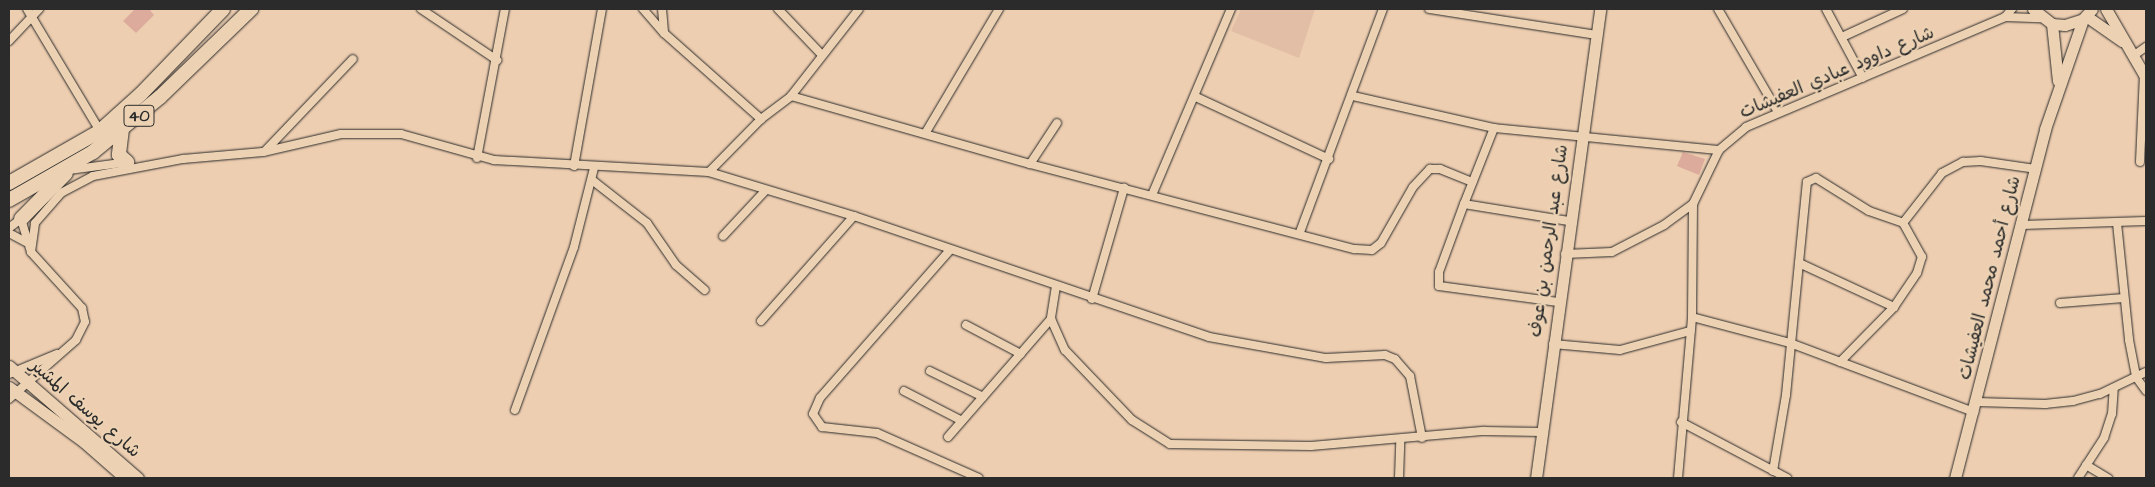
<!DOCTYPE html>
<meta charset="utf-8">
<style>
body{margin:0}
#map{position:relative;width:2155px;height:487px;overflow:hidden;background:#eeceb1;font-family:"Architects Daughter","Playpen Sans Arabic",sans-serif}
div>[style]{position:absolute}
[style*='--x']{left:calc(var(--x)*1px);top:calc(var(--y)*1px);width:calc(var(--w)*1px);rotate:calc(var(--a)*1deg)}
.built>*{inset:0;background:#e1bea5}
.building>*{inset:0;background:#dcab9b}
.roads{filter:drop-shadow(0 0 1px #2b2b2b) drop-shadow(0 0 1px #2b2b2b)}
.street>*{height:8px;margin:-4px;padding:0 4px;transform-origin:4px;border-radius:4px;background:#ecd2b3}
.secondary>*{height:11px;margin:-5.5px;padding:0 5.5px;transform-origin:5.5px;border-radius:5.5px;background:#ecd2b3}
.highway>*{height:14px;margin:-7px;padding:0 7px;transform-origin:7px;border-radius:7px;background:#ecd2b3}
span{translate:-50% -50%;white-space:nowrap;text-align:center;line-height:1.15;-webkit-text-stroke:4.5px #ecd2b3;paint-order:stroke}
.shield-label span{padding:1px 4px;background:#ecd2b3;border:1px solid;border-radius:4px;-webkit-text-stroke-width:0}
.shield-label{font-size:16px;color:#2b2b2b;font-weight:700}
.street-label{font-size:18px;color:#2b2b2b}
.frame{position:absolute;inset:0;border:10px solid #2b2b2b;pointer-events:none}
</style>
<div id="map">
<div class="built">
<div style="clip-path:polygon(1241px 9px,1315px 9px,1299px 58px,1231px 31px)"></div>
</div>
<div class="building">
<div style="clip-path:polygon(135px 9px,149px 9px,154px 15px,136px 33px,123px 21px)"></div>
<div style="clip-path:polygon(1683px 152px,1705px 159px,1699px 175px,1677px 166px)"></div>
</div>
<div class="roads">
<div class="street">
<div style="--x:27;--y:9;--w:142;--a:59.1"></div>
<div style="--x:421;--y:9;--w:92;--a:33.9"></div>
<div style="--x:643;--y:9;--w:32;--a:49"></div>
<div style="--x:664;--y:33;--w:130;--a:41.6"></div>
<div style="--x:662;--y:9;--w:24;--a:85"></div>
<div style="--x:778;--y:9;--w:62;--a:46.3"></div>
<div style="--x:1429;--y:9;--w:169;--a:8.8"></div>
<div style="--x:1718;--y:9;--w:119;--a:59.8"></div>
<div style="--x:1826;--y:9;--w:78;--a:61.8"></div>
<div style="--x:2005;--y:17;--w:36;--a:2"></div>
<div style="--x:1842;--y:37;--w:67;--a:-24.7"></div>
<div style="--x:9;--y:41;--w:44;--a:-46.8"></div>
<div style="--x:2133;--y:56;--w:16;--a:-35"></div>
<div style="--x:791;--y:96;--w:248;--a:15.9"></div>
<div style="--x:1030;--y:164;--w:336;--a:14.7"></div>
<div style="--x:1355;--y:249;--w:17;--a:3"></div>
<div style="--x:1372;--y:250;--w:11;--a:-38"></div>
<div style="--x:1381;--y:243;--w:64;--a:-60.3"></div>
<div style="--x:1413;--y:187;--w:25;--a:-47"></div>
<div style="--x:1430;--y:169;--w:10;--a:0"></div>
<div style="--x:1440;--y:169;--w:35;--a:22"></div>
<div style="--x:1353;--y:96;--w:145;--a:12.8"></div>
<div style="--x:1494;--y:128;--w:226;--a:5.6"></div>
<div style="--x:1196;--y:97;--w:147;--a:25"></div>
<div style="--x:1494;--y:128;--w:82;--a:111.5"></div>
<div style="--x:1464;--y:204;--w:106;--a:9.2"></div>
<div style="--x:926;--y:132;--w:143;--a:-59.3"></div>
<div style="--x:265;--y:151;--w:127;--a:-46.3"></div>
<div style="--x:477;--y:158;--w:152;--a:-79.4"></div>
<div style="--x:2140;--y:162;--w:88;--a:-87.4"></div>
<div style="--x:1030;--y:164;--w:49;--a:-56.6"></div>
<div style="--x:574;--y:166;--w:159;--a:-79.9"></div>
<div style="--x:69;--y:170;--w:60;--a:-7.7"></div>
<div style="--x:709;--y:172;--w:74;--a:-45.5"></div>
<div style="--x:761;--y:119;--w:38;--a:-37"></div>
<div style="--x:791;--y:96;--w:110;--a:-52"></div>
<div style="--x:592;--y:180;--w:70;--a:38"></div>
<div style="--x:647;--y:223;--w:51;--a:55.4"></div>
<div style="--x:676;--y:265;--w:38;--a:41"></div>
<div style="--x:1152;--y:195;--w:202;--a:-67"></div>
<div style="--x:1464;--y:204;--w:72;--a:110.2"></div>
<div style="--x:1439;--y:272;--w:14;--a:90"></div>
<div style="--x:1439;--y:286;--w:120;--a:7.7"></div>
<div style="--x:2117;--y:223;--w:118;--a:84.1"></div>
<div style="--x:2129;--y:340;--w:38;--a:79"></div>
<div style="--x:2136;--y:377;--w:17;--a:54"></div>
<div style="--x:2022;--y:225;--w:124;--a:-1.8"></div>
<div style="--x:9;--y:228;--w:15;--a:-37"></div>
<div style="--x:21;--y:219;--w:34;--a:73"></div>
<div style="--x:31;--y:252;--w:76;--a:47.7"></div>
<div style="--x:82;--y:308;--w:14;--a:78"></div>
<div style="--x:85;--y:322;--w:20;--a:117"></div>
<div style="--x:76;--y:340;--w:89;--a:138.6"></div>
<div style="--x:1300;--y:232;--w:238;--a:-69.6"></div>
<div style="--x:9;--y:233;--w:19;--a:28"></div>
<div style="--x:723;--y:236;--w:62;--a:-47"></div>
<div style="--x:950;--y:250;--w:197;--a:131.3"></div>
<div style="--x:820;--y:398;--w:17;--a:114"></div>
<div style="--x:813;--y:414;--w:16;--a:55"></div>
<div style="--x:822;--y:427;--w:55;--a:6.2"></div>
<div style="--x:877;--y:433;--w:111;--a:23.8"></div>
<div style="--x:31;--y:252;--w:29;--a:-82"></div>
<div style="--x:35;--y:223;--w:40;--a:-49"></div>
<div style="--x:61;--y:193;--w:36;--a:-28"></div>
<div style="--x:93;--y:176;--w:92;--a:-10.7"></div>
<div style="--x:183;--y:159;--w:80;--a:-5"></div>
<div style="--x:263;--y:152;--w:80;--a:-13"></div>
<div style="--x:341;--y:134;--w:60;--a:0"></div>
<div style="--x:401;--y:134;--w:97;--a:15.6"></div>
<div style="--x:494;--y:160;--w:215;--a:3.2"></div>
<div style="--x:709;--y:172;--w:152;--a:16.9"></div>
<div style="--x:854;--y:216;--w:375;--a:18.8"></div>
<div style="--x:1209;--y:337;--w:119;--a:10.2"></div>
<div style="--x:1326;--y:358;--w:59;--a:-2.9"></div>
<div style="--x:1385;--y:355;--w:11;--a:22"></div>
<div style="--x:1395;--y:359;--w:23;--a:49"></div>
<div style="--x:1410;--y:376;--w:63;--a:79"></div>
<div style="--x:1565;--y:254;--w:47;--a:-2.4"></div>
<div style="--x:1612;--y:252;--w:59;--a:-27.4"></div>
<div style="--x:1664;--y:225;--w:36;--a:-36"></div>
<div style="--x:1799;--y:263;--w:105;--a:24.9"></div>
<div style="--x:1056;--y:286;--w:33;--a:99"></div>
<div style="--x:1051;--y:319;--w:34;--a:66"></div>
<div style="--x:1065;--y:350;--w:97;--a:46.3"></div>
<div style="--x:1132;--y:420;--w:45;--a:32.3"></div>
<div style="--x:1170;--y:444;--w:141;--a:0.8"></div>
<div style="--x:1311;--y:446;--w:174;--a:-5"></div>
<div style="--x:1484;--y:431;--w:58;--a:1"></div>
<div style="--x:1092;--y:299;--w:116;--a:-73.9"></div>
<div style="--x:2060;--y:303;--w:64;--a:-4.5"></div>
<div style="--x:1692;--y:317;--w:101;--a:14.9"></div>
<div style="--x:1790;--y:343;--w:197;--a:20.6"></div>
<div style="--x:761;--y:321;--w:140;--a:-48.5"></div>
<div style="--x:966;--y:325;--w:62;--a:27.8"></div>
<div style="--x:1553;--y:344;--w:67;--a:5.1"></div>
<div style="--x:1620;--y:350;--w:73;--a:-15.2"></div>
<div style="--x:1840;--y:362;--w:77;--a:-45.5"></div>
<div style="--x:1894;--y:307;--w:41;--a:-55.9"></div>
<div style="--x:1917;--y:273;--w:17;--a:-73"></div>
<div style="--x:1922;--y:257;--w:39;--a:-119"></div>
<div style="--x:1903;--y:223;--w:63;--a:-52"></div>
<div style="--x:1942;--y:173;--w:24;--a:-28"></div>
<div style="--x:1963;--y:162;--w:18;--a:-3"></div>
<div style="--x:1981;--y:161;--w:56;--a:8.3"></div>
<div style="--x:930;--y:371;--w:59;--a:26.1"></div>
<div style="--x:9;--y:374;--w:52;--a:-22.6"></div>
<div style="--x:904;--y:391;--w:65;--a:27.3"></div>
<div style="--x:1977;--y:402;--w:68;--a:1.7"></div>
<div style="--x:2045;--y:404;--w:28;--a:-6"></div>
<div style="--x:2073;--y:401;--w:28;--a:-15"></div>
<div style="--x:2100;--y:394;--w:51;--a:-25.6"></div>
<div style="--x:515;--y:410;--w:173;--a:-70.1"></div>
<div style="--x:574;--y:247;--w:81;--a:-75.8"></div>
<div style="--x:1681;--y:422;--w:120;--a:27.8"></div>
<div style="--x:948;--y:437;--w:157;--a:-48.9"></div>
<div style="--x:2086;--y:465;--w:26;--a:31"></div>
<div style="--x:1773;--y:471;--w:77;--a:-80.3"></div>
<div style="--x:1786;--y:395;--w:214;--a:-84.4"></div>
<div style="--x:1807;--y:182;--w:10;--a:-24"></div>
<div style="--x:1816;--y:178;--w:62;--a:31.9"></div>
<div style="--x:1869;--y:211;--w:36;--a:19"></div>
<div style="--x:1399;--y:478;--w:37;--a:-88"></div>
<div style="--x:1678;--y:478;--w:162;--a:-85"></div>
<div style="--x:1692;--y:317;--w:113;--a:-89.5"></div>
<div style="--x:1693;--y:204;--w:60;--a:-64.3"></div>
<div style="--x:1719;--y:150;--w:35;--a:-40"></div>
<div style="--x:1746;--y:127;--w:281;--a:-23"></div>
<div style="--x:2005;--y:17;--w:11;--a:-49"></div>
<div style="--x:2078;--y:478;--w:48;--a:-57"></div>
<div style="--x:2104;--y:438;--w:25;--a:-72"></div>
<div style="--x:2112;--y:414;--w:26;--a:-86"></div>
</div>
<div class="secondary">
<div style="--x:2033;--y:9;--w:24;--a:38"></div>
<div style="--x:2052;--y:24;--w:13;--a:4"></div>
<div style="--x:2065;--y:25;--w:19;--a:-18"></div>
<div style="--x:2083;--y:19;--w:13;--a:-48"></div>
<div style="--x:2106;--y:9;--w:80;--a:59.9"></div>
<div style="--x:2086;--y:16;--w:44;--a:34.8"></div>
<div style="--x:2052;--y:24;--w:57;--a:84"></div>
<div style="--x:9;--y:366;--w:171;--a:41"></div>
<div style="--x:9;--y:387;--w:93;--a:36.3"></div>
<div style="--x:84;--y:442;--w:55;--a:41.3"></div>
<div style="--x:1536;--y:478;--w:473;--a:-82.2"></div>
<div style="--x:1955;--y:478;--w:360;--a:-75.5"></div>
<div style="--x:2045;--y:129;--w:116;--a:-70.9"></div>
</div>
<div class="highway">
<div style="--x:122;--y:129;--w:26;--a:97"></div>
<div style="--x:119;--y:155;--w:11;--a:41"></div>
<div style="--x:9;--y:183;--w:105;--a:-29.7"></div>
<div style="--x:100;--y:131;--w:55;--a:-42.1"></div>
<div style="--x:141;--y:94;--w:118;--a:-46"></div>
<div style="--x:9;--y:200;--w:97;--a:-29.7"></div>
<div style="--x:93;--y:152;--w:87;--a:-39.4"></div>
<div style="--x:160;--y:97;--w:127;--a:-44"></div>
<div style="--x:21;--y:219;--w:64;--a:-45.6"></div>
</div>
</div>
<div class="shield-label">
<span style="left:139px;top:116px">40</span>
</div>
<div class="street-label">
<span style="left:1837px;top:73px;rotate:-23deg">شارع داوود عبادي العفيشات</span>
<span style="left:1549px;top:241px;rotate:-82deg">شارع عبد الرحمن بن عوف</span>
<span style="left:1990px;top:278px;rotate:-76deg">شارع أحمد محمد العفيشات</span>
<span style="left:85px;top:409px;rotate:41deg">شارع يوسف المشير</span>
</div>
<div class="frame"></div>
</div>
